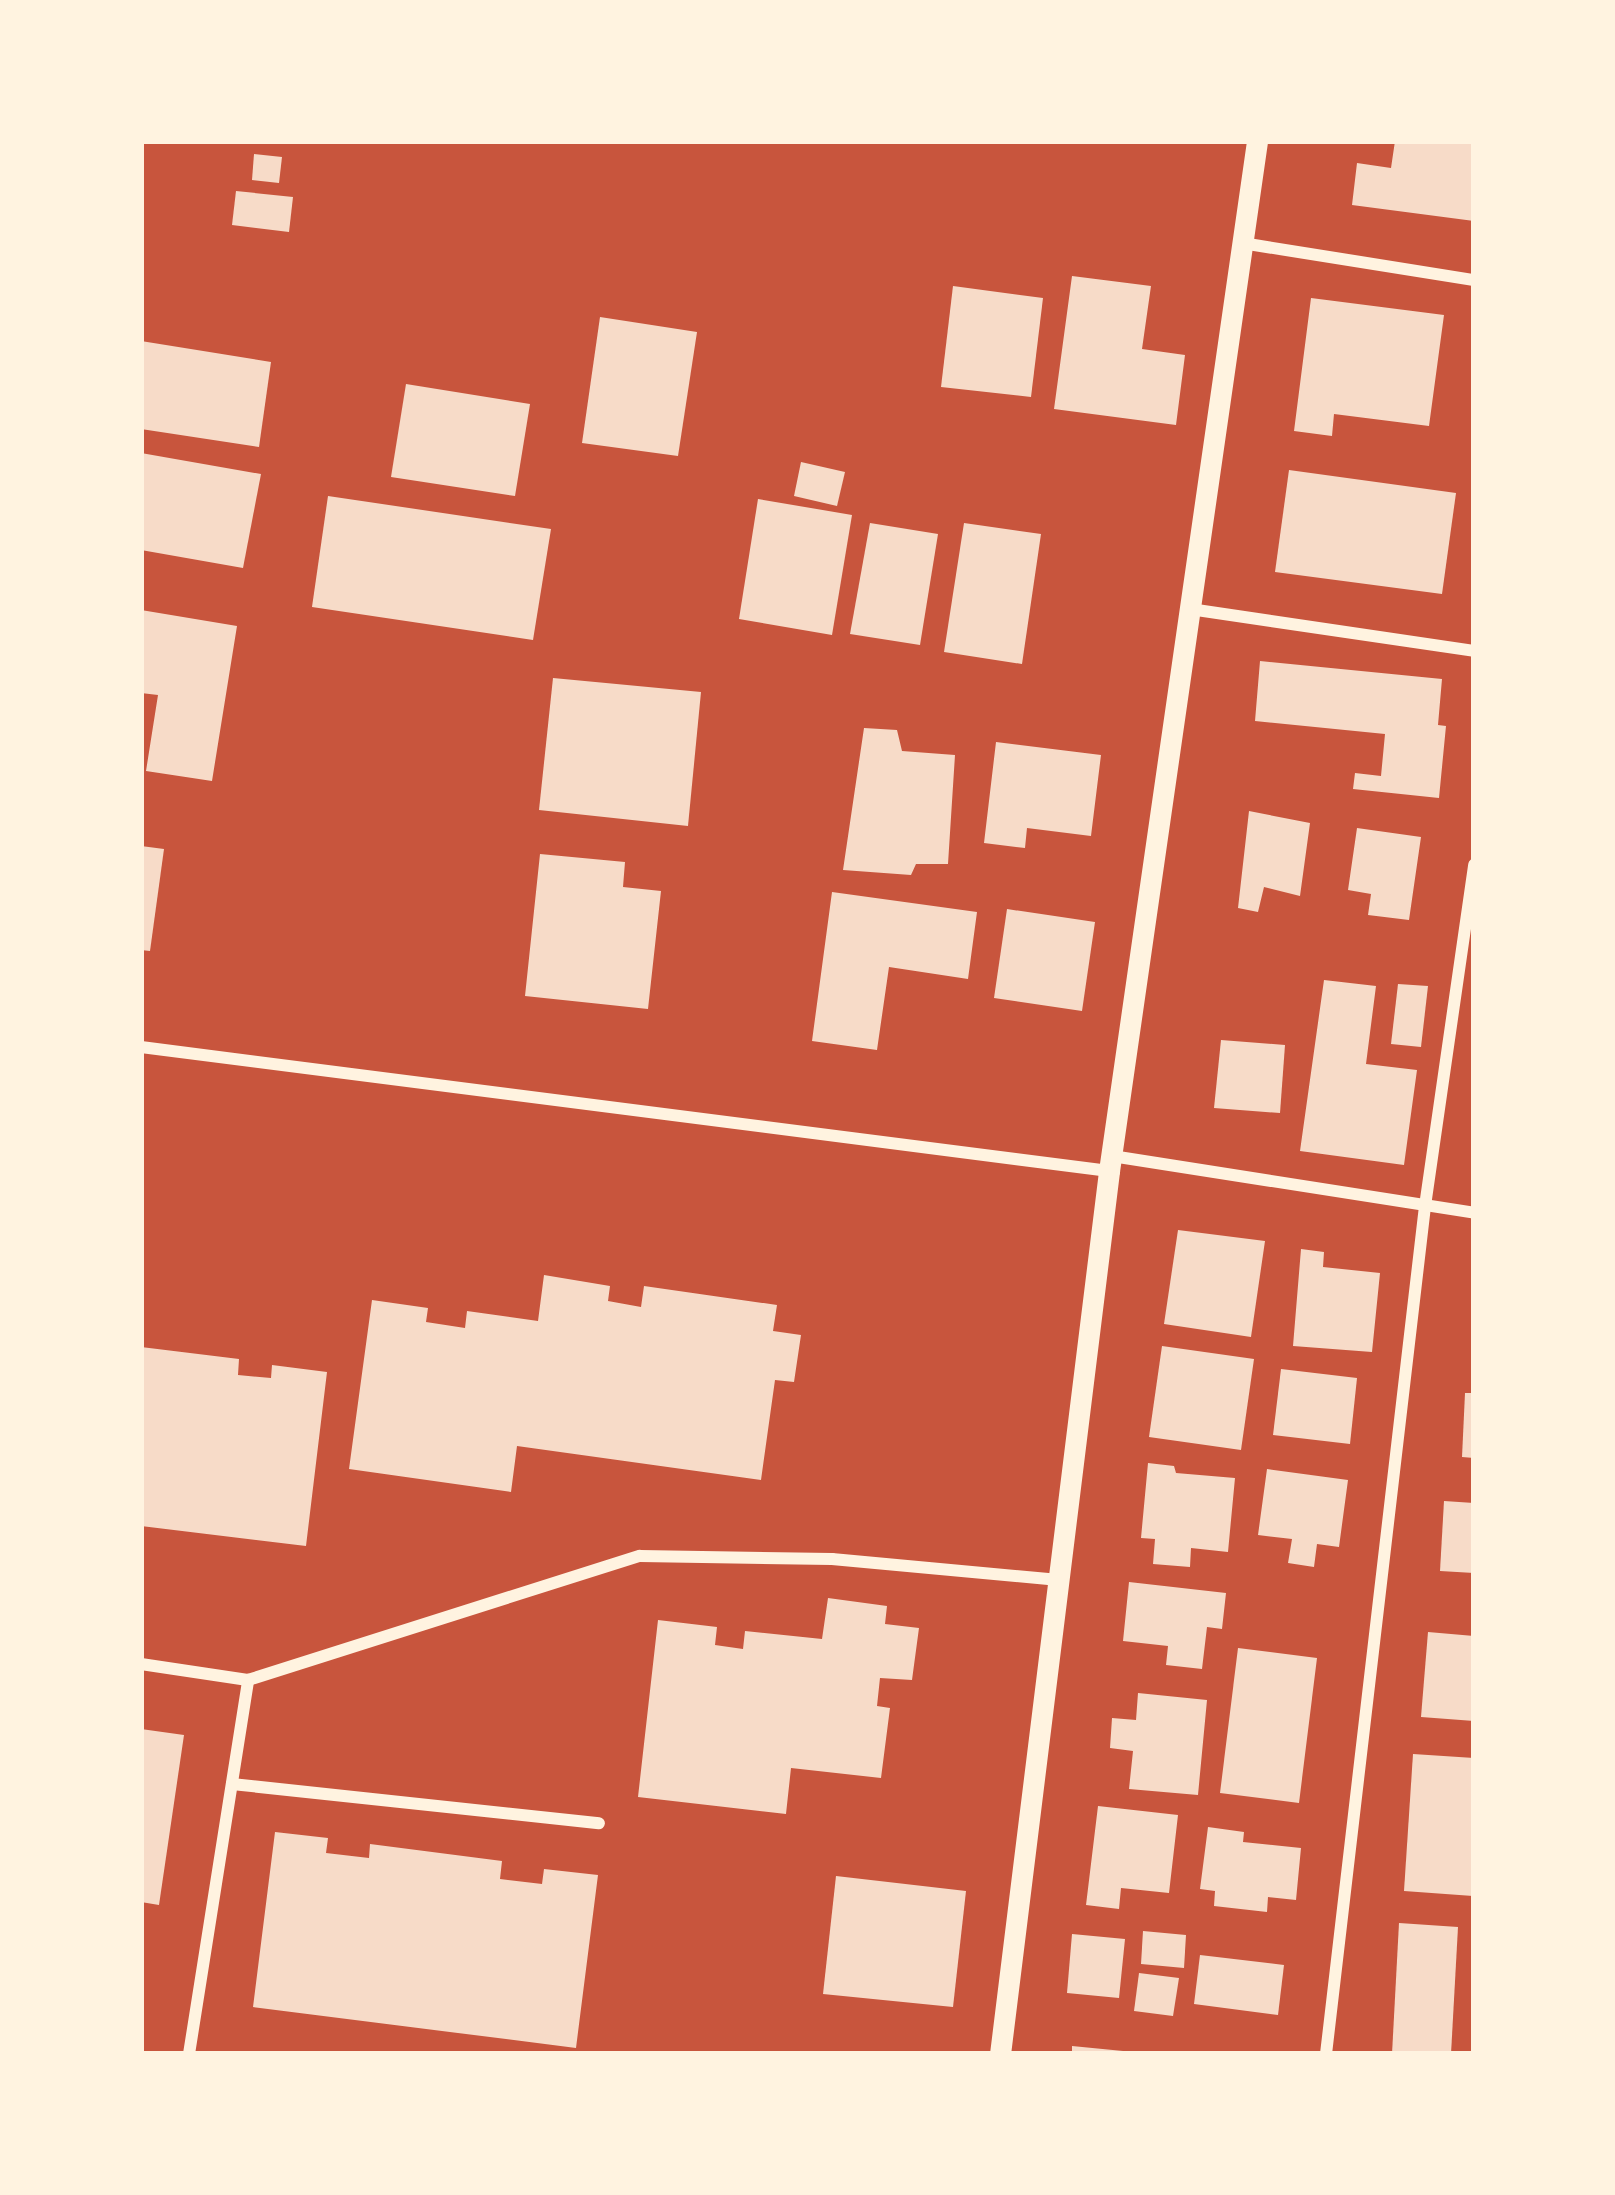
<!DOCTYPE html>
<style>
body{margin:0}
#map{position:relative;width:1615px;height:2195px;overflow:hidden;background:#c8553d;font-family:"Archivo Narrow",sans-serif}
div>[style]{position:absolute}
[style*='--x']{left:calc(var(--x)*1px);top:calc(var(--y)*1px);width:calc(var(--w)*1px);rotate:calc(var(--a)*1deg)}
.building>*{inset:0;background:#f7dbc8}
.minor>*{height:12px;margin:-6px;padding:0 6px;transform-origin:6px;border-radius:6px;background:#fff3e0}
.tertiary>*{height:21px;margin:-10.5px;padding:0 10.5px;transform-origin:10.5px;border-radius:10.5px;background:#fff3e0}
span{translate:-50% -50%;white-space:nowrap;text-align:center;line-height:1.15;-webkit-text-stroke:9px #fff3e0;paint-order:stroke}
.frame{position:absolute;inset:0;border:144px solid #fff3e0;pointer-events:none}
</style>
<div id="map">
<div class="building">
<div style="clip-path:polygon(1395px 141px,1474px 141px,1474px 221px,1352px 205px,1357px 163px,1391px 168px)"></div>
<div style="clip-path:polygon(254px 154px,282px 157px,279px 183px,252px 180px)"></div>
<div style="clip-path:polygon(236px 191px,293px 197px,289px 232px,232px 225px)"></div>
<div style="clip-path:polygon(1072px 276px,1151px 286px,1142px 349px,1185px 355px,1176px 425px,1054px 409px)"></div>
<div style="clip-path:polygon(953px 286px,1043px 298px,1031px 397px,941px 387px)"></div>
<div style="clip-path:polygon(1311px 298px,1444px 315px,1429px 426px,1334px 414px,1332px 436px,1294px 431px)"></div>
<div style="clip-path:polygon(600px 317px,697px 332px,678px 456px,582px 443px)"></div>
<div style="clip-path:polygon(141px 341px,271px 362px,259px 447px,141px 429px)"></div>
<div style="clip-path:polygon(406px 384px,530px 404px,515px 496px,391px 477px)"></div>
<div style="clip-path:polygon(141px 453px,261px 474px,243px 568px,141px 550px)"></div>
<div style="clip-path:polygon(801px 462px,845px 472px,837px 506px,794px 496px)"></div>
<div style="clip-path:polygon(1289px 470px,1456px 493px,1442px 594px,1275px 572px)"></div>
<div style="clip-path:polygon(328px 496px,551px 529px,533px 640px,312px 607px)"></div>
<div style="clip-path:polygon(758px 499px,852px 515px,832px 635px,739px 619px)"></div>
<div style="clip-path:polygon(870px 523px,938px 534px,920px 645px,850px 634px)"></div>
<div style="clip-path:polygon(964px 523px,1041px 534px,1022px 664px,944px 652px)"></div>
<div style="clip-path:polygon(141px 610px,237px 626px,212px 781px,146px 771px,158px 695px,141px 693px)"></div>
<div style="clip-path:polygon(1260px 661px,1442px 679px,1438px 725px,1446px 726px,1439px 798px,1353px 789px,1355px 773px,1381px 776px,1385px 734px,1255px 721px)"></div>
<div style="clip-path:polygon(553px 678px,701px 692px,688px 826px,539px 810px)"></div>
<div style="clip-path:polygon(864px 728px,897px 730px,902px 751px,955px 755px,948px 864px,916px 864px,911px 875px,843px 870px)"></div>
<div style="clip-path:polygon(996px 742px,1101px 755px,1091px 836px,1027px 828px,1025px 848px,984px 843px)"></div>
<div style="clip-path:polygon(1249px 811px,1310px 823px,1300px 896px,1264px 887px,1258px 912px,1238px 908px)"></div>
<div style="clip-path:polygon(1357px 828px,1421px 837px,1409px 920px,1368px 915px,1371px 894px,1348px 890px)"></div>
<div style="clip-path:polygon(141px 846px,164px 849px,150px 951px,141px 950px)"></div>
<div style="clip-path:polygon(540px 854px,625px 862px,623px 887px,661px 891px,648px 1009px,525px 996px)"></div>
<div style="clip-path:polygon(832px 892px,977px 912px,968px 979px,889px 967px,877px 1050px,812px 1041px)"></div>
<div style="clip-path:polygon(1007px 909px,1095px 922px,1082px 1011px,994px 998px)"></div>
<div style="clip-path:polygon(1324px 980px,1376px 986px,1366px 1064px,1417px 1070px,1404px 1165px,1300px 1151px)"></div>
<div style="clip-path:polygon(1398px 984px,1428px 986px,1421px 1047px,1391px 1044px)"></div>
<div style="clip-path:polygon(1221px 1040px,1285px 1045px,1280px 1113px,1214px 1108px)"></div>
<div style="clip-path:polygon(1178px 1230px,1265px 1241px,1251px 1337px,1164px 1324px)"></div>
<div style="clip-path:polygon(1301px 1249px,1324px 1252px,1323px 1267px,1380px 1273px,1372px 1352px,1293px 1346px)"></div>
<div style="clip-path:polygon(544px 1275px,610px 1286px,608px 1301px,641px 1307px,644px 1286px,777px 1305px,773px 1331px,801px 1335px,794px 1382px,775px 1380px,761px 1480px,517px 1446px,511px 1492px,349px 1469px,372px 1300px,428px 1308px,426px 1322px,465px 1328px,467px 1311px,538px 1321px)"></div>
<div style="clip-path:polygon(1162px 1346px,1254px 1359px,1241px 1450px,1149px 1437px)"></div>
<div style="clip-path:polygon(141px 1347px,239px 1359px,238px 1375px,271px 1378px,272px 1365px,327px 1372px,306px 1546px,141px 1526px)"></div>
<div style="clip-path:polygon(1281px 1369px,1357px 1378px,1350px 1444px,1273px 1435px)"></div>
<div style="clip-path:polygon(1465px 1393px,1474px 1393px,1474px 1458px,1462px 1457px)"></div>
<div style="clip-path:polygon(1148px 1463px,1174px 1466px,1176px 1473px,1235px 1478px,1228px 1552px,1191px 1548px,1190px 1567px,1153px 1564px,1155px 1539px,1141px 1538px)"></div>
<div style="clip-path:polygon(1267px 1469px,1348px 1480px,1339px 1547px,1317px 1544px,1314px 1567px,1288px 1563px,1292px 1539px,1258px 1535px)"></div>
<div style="clip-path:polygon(1444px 1501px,1474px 1503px,1474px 1573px,1440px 1571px)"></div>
<div style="clip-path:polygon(1129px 1582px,1226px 1593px,1222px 1629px,1207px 1627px,1202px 1669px,1166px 1665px,1168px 1646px,1123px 1641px)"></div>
<div style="clip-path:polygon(828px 1598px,887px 1606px,885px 1624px,919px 1628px,912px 1680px,880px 1678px,877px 1706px,890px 1708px,881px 1778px,791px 1768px,786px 1814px,638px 1797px,658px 1620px,717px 1627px,715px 1645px,743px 1649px,745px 1631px,822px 1639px)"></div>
<div style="clip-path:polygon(1428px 1632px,1474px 1636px,1474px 1721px,1421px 1717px)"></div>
<div style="clip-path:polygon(1238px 1648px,1317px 1658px,1299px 1803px,1220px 1793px)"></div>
<div style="clip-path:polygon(1138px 1693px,1207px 1700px,1198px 1795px,1129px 1789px,1133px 1751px,1110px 1748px,1112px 1718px,1136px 1720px)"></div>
<div style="clip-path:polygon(141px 1729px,184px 1735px,159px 1905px,141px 1902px)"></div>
<div style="clip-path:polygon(1413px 1754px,1474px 1758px,1473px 1896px,1404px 1891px)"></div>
<div style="clip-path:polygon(1098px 1806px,1178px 1815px,1169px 1893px,1121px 1888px,1119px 1909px,1086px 1905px)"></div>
<div style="clip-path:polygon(1208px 1827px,1244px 1832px,1243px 1842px,1301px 1848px,1296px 1900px,1268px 1897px,1267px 1912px,1214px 1906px,1215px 1891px,1200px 1889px)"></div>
<div style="clip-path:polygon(275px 1832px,328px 1838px,326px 1853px,369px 1858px,370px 1844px,502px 1861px,500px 1879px,542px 1884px,544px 1869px,598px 1875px,576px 2048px,253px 2007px)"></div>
<div style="clip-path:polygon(836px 1876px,966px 1891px,953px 2007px,823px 1994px)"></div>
<div style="clip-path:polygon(1399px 1923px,1458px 1927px,1451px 2054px,1392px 2054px)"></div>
<div style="clip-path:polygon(1143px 1931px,1186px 1935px,1184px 1968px,1141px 1964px)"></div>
<div style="clip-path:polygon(1072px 1934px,1125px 1939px,1119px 1998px,1067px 1993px)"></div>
<div style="clip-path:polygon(1200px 1955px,1284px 1965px,1278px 2015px,1194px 2004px)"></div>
<div style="clip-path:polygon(1139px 1973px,1179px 1978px,1173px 2016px,1134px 2011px)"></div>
<div style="clip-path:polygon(1072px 2046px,1123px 2051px,1123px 2054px,1072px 2054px)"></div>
</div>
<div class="minor">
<div style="--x:1242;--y:243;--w:235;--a:9.1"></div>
<div style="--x:1190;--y:609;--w:287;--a:8.4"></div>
<div style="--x:141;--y:1047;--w:976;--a:7.3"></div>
<div style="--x:1112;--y:1156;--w:366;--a:8.9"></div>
<div style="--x:141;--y:1664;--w:108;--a:8.5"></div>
<div style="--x:248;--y:1680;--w:411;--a:-17.6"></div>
<div style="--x:640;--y:1556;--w:192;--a:0.9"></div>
<div style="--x:832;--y:1559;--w:228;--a:5.3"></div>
<div style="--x:232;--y:1784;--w:369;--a:6.1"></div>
<div style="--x:189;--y:2054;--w:379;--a:-81"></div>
<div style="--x:1326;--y:2054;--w:854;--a:-83.34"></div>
<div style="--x:1425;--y:1206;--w:345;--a:-81.8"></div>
</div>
<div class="tertiary">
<div style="--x:1000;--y:2054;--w:890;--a:-82.96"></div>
<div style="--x:1109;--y:1171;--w:1041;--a:-81.82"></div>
</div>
<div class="frame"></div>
</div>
